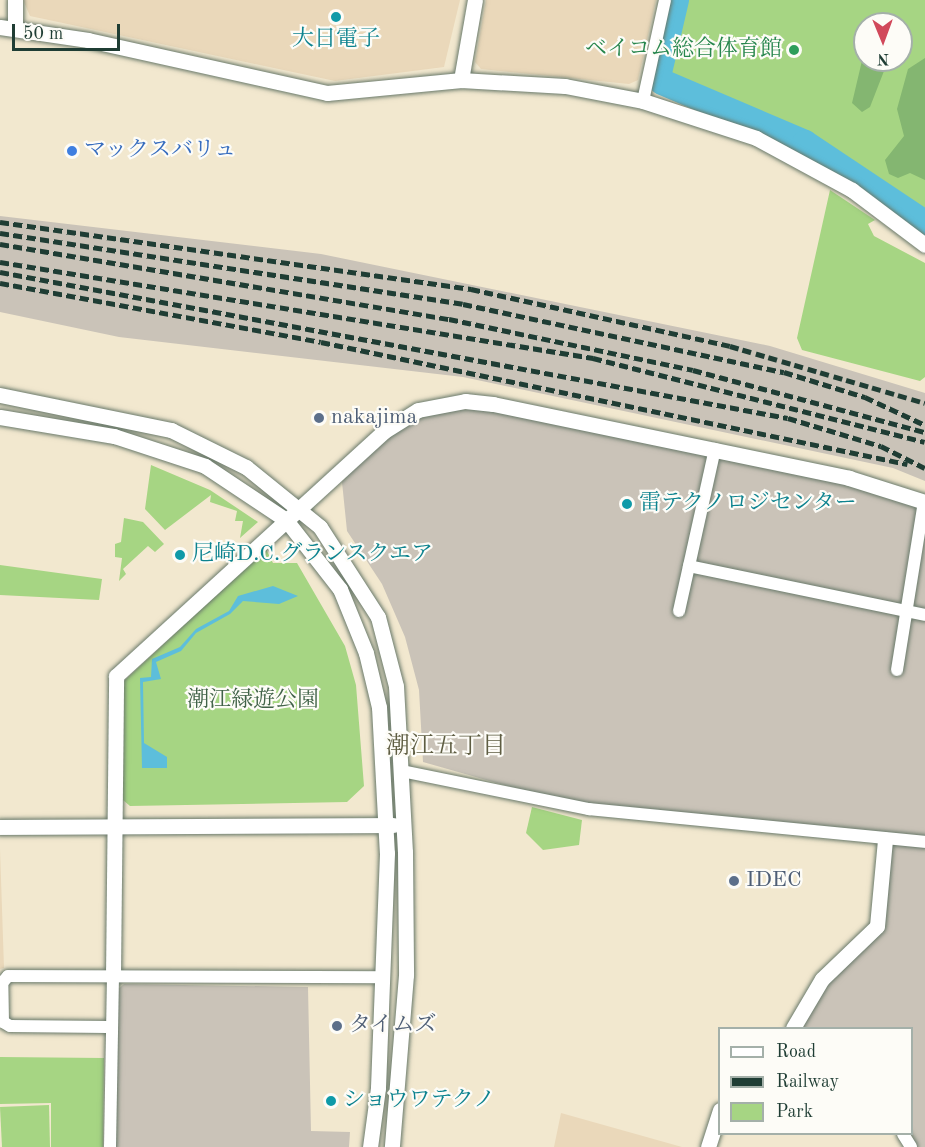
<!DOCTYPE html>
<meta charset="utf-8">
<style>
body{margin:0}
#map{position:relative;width:925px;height:1147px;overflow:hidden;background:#f2e8cf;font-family:"Old Standard TT","Noto Serif JP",serif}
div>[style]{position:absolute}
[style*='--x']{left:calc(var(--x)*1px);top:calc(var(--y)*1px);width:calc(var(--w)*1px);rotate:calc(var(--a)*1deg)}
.built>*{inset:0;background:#ead8ba}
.industrial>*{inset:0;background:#cac3b8}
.green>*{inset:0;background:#a6d583}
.forest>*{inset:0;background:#84b671}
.water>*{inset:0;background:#5dbedb}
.river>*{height:26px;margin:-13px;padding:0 13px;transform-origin:13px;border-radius:13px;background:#5dbedb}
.roads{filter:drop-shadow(0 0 2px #69796a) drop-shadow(0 0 2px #69796a)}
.minor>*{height:12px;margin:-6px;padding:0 6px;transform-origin:6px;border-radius:6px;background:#fff}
.tertiary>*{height:15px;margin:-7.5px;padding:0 7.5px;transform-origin:7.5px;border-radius:7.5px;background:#fff}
.rail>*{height:4.5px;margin-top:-2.25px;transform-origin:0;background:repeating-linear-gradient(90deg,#1f3d34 0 9px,transparent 0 13.5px)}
.dots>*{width:16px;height:16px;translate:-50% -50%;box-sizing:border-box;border:3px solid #fdfcf7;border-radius:50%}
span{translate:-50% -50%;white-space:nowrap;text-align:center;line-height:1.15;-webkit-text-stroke:4.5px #fdfcf7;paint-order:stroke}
.culture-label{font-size:22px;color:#0d838f}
.left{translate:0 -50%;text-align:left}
.leisure-label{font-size:22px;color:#27864d}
.right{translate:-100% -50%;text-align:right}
.shop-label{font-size:22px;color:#366cbe}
.service-label{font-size:22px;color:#4e5e75}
.park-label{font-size:22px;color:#416348}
.neighbourhood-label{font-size:24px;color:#5e5d42}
.legend{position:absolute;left:718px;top:1027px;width:195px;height:108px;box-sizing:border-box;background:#fdfcf7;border:2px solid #a4b0a9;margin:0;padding:8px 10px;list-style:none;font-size:18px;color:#1f3d34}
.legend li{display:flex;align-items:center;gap:12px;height:30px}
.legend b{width:30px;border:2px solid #a4b0a9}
.north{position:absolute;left:853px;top:12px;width:60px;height:60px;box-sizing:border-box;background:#fdfcf7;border:2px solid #a4b0a9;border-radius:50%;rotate:179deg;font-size:16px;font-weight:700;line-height:24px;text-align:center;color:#1f3d34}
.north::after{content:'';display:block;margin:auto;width:21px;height:27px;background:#d1495b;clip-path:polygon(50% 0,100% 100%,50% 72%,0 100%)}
.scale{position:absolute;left:12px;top:24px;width:108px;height:27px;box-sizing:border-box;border:3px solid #1f3d34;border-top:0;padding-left:8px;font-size:18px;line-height:21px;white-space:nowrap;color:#1f3d34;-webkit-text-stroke:4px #fdfcf7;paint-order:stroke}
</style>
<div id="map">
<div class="built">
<div style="clip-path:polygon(23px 0,460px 0,444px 67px,335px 81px,30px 16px)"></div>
<div style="clip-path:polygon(486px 0,656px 0,638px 80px,629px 84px,481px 69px,475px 62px)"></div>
<div style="clip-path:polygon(0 849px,4px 968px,0 969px)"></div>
<div style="clip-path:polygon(561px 1113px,682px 1147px,554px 1147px)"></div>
</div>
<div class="industrial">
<div style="clip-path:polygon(0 216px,321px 254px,770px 346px,925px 393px,925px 481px,893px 468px,463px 377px,119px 337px,0 312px)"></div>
<div style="clip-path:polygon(465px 401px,925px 502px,925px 1147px,914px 1147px,906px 1134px,912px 1134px,912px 1028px,793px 1028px,822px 979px,871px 934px,885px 839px,589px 809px,423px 762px,419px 690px,405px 637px,382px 584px,347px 531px,342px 482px,383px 432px,402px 419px)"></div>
<div style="clip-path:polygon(124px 984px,308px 987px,311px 1131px,350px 1132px,349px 1147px,116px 1147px,116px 991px)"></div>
</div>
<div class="green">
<div style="clip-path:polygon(evenodd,674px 0,925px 0,925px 232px,874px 189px,813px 152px,721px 108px,660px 87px,674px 0,865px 24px,901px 24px,901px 60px,865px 60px,865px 24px)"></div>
<div style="clip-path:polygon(830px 190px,875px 220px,868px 224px,874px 236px,925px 263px,925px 377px,920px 381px,802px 350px,797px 338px)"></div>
<div style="clip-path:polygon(151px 465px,210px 490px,258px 522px,240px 538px,243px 521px,235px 521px,237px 511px,210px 502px,211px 495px,165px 530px,145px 509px)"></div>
<div style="clip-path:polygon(124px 518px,143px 522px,164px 544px,155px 552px,148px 546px,123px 569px,126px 574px,119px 581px,122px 558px,115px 557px,115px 544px,121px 542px)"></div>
<div style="clip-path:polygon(266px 549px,273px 563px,297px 563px,345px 646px,356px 685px,364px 786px,347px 802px,130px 806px,123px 800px,124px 681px)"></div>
<div style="clip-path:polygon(0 565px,102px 579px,99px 600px,0 595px)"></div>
<div style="clip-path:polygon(532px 807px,582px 820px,579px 845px,543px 850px,526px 833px)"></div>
<div style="clip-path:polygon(0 1057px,104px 1058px,103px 1147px,51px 1147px,51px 1103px,0 1104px)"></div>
<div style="clip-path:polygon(49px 1105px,50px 1147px,2px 1147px,0 1107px)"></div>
</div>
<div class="forest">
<div style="clip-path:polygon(865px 48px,865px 60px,882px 60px,884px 71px,870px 107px,862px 112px,852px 103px)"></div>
<div style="clip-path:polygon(925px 58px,925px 180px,910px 173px,898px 178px,889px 174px,885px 160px,904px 136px,897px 109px,908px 69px)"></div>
</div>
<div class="water">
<div style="clip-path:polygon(273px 586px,298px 596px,279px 604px,243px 601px,230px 614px,196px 633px,181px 651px,156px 662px,161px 679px,143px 682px,144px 743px,167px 757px,167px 768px,142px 768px,140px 678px,151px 677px,152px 659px,180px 647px,196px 629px,229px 611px,238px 596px)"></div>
</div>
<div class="river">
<div style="--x:676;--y:0;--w:79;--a:103.2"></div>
<div style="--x:658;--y:77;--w:6;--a:51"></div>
<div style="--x:662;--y:82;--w:155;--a:23.1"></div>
<div style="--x:805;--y:143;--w:144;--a:33.7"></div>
</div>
<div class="roads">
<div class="minor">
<div style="--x:643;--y:101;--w:103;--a:-77.7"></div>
<div style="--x:689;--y:566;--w:241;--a:11.7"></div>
<div style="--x:679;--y:611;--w:166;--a:-77.5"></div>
<div style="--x:897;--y:670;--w:170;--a:-80.9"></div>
<div style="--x:402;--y:771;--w:191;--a:11.5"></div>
<div style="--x:589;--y:809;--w:338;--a:5.6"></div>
<div style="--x:108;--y:1027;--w:98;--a:-179.4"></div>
<div style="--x:10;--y:1026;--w:8;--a:-150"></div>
<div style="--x:3;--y:1022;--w:39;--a:-91"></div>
<div style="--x:2;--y:983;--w:9;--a:-49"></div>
<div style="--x:8;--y:976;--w:376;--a:0.2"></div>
<div style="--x:903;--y:1134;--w:15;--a:58"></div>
<div style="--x:110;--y:1147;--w:171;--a:-89"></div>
</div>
<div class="tertiary">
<div style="--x:0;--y:27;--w:89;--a:8.4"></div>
<div style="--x:88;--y:40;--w:245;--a:12.5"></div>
<div style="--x:327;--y:93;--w:135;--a:-5.5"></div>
<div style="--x:461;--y:80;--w:104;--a:3.3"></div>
<div style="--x:565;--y:86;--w:79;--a:10.9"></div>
<div style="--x:643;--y:101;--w:119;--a:18.1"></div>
<div style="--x:756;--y:138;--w:109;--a:28.4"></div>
<div style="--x:852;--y:190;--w:91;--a:37"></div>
<div style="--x:15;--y:29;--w:29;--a:-90"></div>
<div style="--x:461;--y:80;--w:81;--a:-80.1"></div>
<div style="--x:0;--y:395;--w:175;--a:11.6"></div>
<div style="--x:171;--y:430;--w:84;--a:26.3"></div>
<div style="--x:246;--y:467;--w:95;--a:39"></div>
<div style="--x:320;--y:527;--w:107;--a:57.2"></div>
<div style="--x:378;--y:617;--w:71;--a:75.4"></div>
<div style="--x:396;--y:686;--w:166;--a:86.9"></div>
<div style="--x:405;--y:852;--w:123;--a:89.5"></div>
<div style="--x:406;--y:975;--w:173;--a:94.7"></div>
<div style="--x:0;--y:417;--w:116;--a:9.5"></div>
<div style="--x:114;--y:436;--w:96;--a:18.2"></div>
<div style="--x:205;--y:466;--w:97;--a:33.7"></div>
<div style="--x:286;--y:520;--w:88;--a:52"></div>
<div style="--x:340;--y:589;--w:69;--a:67.9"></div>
<div style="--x:366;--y:653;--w:56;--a:76.5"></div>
<div style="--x:379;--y:707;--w:146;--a:86.9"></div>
<div style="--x:387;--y:853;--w:235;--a:92.2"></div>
<div style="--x:378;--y:1088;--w:60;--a:97.7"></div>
<div style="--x:0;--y:827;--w:393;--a:-0.3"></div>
<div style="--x:113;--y:976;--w:300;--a:-89.4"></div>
<div style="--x:116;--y:676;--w:362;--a:-42.4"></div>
<div style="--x:383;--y:432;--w:41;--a:-32.2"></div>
<div style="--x:418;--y:410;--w:48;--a:-10.8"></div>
<div style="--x:465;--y:401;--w:28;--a:6"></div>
<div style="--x:493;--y:404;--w:364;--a:11.7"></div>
<div style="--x:849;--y:478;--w:80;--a:17.5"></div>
<div style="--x:793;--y:1028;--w:57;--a:-59.4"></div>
<div style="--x:822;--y:979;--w:76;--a:-43.9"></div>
<div style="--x:877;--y:926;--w:87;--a:-84.7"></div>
<div style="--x:708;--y:1147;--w:39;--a:-72"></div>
</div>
</div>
<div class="rail">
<div style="--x:0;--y:222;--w:476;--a:8.1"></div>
<div style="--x:471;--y:289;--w:265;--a:12.4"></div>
<div style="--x:730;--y:346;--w:203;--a:16.3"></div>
<div style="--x:0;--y:233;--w:468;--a:8.7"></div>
<div style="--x:463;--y:304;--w:328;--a:12"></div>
<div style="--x:784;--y:372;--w:85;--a:17.2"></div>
<div style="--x:865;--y:397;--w:66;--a:25"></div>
<div style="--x:0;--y:244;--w:455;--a:9.5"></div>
<div style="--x:449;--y:319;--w:249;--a:11.8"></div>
<div style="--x:693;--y:370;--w:240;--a:15"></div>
<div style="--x:0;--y:262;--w:601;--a:9.2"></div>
<div style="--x:593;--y:358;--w:342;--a:14.2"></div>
<div style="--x:0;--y:272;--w:801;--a:10.5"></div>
<div style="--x:788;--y:418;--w:97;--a:16.8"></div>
<div style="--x:881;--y:446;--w:49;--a:26.6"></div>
<div style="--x:0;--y:283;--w:326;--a:10.4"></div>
<div style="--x:321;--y:342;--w:599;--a:11.76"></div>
</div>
<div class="dots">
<div style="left:336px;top:17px;background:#0f9aa8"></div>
<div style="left:794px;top:50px;background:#2e9e5b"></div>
<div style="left:72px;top:151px;background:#3f7fe0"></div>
<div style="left:319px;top:418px;background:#5c6f8a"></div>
<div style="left:627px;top:504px;background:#0f9aa8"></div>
<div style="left:180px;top:555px;background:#0f9aa8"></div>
<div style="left:734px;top:881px;background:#5c6f8a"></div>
<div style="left:337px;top:1026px;background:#5c6f8a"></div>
<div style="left:331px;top:1101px;background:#0f9aa8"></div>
</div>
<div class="culture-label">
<span style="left:336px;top:40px">大日電子</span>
<span class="left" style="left:639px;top:504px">雷テクノロジセンター</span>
<span class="left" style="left:192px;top:555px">尼崎D.C.グランスクエア</span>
<span class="left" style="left:343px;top:1101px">ショウワテクノ</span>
</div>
<div class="leisure-label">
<span class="right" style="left:782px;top:50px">ベイコム総合体育館</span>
</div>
<div class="shop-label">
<span class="left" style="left:84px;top:151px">マックスバリュ</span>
</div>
<div class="service-label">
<span class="left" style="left:331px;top:418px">nakajima</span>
<span class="left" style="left:746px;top:881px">IDEC</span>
<span class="left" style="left:349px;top:1026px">タイムズ</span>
</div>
<div class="park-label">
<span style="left:253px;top:701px">潮江緑遊公園</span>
</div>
<div class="neighbourhood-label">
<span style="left:446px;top:748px">潮江五丁目</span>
</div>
<ul class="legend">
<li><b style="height:8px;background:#fff"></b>Road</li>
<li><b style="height:8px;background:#1f3d34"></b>Railway</li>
<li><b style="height:16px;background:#a6d583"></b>Park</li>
</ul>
<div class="north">N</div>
<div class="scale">50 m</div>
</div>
